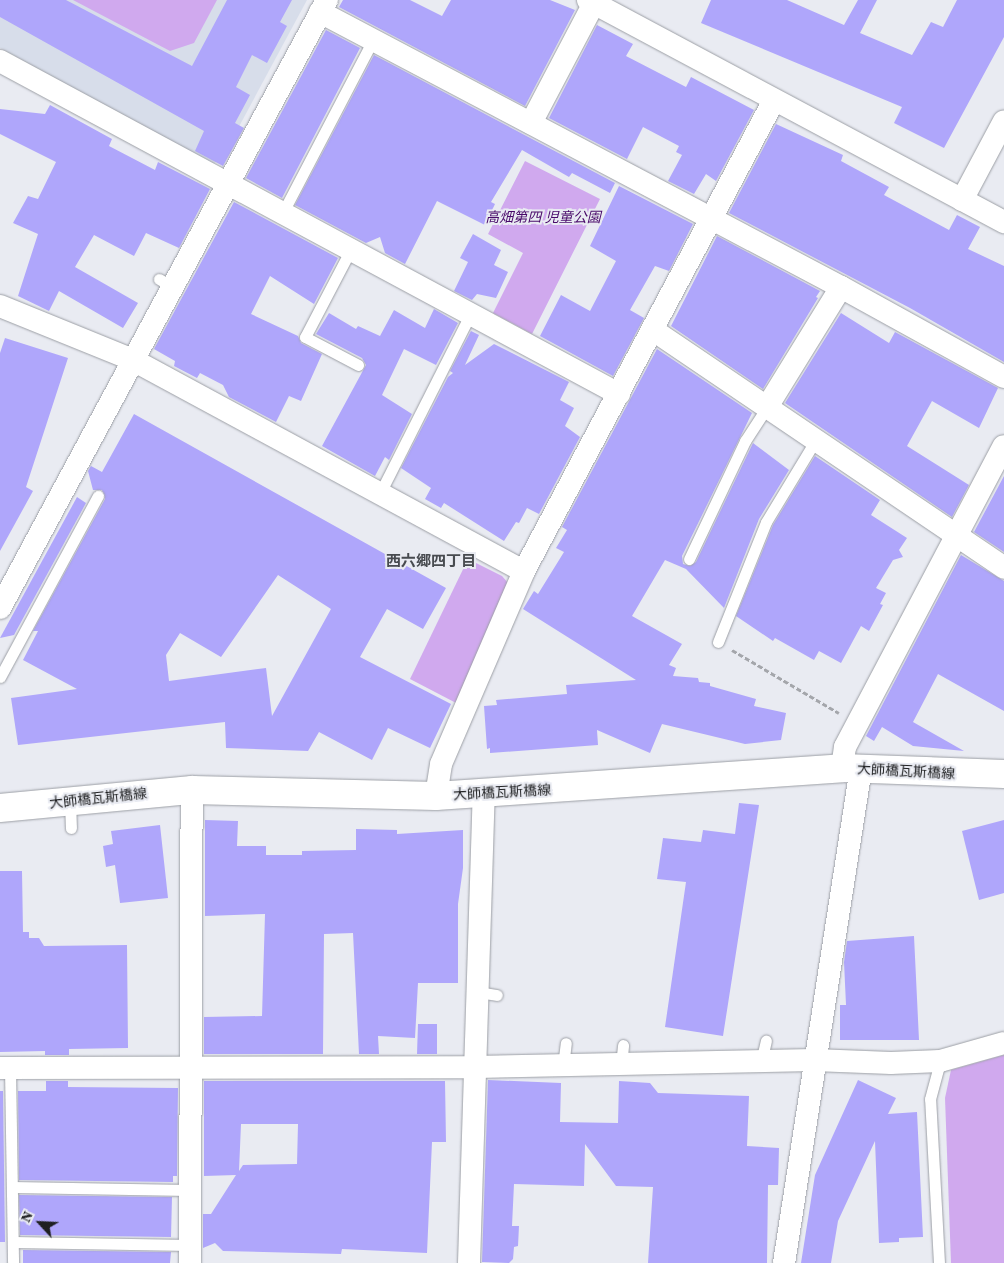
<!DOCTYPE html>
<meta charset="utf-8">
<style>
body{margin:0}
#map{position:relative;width:1004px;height:1263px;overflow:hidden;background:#e9ebf2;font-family:"Source Serif 4","Noto Sans JP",serif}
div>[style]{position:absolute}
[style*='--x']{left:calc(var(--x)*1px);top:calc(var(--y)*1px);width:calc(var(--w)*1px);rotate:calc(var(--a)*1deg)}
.built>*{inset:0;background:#d7ddea}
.green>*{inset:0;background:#d0a9ee}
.building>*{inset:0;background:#afa6fb}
.path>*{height:3px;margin-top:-1.5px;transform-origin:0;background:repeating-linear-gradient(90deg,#a4a6ab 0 5px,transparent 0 7.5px)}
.roads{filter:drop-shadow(0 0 1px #9c9fa5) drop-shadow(0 0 1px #9c9fa5)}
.lane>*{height:11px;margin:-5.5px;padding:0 5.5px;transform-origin:5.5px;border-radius:5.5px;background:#fff}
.street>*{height:22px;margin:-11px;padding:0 11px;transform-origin:11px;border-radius:11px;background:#fff}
.secondary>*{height:28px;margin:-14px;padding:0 14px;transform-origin:14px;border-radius:14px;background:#fff}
span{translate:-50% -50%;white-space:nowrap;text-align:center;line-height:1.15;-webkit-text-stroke:4px #e9ebf2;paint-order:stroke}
.park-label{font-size:14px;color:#480969;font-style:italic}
.street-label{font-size:14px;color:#1f2022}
.neighbourhood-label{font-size:15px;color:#484b50;font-weight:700}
.north{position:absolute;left:15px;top:1198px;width:50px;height:50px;-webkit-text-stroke:4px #e9ebf2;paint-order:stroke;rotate:295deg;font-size:14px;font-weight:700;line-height:20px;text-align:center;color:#1f2022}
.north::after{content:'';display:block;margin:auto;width:18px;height:22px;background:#1f2022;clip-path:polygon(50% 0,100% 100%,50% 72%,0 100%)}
</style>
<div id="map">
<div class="built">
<div style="clip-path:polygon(0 0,307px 0,221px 160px,212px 164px,0 48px)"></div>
</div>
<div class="green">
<div style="clip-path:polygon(73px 0,217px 0,194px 43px,170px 51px)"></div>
<div style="clip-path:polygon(525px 161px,600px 199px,532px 334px,493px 313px,523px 253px,488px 234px)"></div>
<div style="clip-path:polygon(468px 559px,502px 576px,509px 584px,458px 704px,410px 679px)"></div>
<div style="clip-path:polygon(1004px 1055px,1004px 1263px,951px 1263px,945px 1098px,951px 1070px)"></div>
</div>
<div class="building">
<div style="clip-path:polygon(0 0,66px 0,192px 66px,227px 0,292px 0,280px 22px,287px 26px,267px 63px,252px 55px,236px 87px,250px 95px,235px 123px,244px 128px,223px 166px,195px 151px,204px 131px,0 17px)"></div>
<div style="clip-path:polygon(343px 0,410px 0,442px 16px,451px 0,550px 0,575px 10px,525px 106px,339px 7px)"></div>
<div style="clip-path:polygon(711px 0,787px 0,844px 25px,858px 0,877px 0,860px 33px,912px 55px,931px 22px,943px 27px,957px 0,1004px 0,1004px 37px,944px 148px,894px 123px,902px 107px,701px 23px)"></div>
<div style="clip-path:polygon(597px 25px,633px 44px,626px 56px,686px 87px,691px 77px,754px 110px,716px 181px,706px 174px,694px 194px,668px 181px,682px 155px,676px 152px,679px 146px,643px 127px,627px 159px,549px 118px)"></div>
<div style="clip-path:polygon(326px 30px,360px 48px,282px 198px,246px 178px)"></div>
<div style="clip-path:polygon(374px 55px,615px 183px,610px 193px,572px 173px,569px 177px,522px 150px,491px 202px,495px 204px,485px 225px,437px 201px,405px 264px,385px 253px,380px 237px,366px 243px,295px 205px)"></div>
<div style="clip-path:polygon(50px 105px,112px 139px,109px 146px,155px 170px,158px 162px,210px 189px,179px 248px,146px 233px,134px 256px,94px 235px,75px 267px,138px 303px,123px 328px,59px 291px,49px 311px,18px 296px,38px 234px,13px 223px,28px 196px,38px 199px,56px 162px,0 134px,0 109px,45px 114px)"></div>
<div style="clip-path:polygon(776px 124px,843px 155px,841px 161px,889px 187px,884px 195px,949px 230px,957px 215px,980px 227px,968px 249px,1004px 266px,1004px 362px,910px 308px,729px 213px)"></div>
<div style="clip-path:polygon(619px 186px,693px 224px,669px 271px,655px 266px,630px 310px,644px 318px,613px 376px,540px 336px,561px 295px,590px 311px,616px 261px,590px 246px)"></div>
<div style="clip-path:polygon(234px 202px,338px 258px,314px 304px,270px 276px,251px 314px,298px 336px,301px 343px,322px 354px,301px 401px,289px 396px,276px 422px,229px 397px,223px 385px,200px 373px,197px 378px,174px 366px,175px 361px,154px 349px)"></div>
<div style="clip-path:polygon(473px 234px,501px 250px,494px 265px,508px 272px,496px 298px,477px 294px,472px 300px,454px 291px,468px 262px,460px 258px)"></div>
<div style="clip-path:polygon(717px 236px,820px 291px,816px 297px,818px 298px,763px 389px,671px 326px)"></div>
<div style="clip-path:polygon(434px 309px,458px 323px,436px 365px,404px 349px,382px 395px,412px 414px,389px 460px,385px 457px,375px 476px,322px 446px,366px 365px,362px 358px,316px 334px,329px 313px,356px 329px,358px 326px,380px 336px,394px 310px,425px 328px)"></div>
<div style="clip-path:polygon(841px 313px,889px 343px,895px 332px,998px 388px,979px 428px,932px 401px,907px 446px,969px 485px,952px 517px,785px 403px)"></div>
<div style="clip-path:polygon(471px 331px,479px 335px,465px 365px,494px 344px,569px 382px,560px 400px,574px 408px,565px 426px,580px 437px,539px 514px,527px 508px,519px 523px,516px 522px,504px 541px,444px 503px,441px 508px,425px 499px,431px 488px,401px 468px,448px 377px,453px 373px,450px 371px)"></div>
<div style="clip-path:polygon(5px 338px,68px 358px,26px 487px,33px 491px,0 551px,0 353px)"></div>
<div style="clip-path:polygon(657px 349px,752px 413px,682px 556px,683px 564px,690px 566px,696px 562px,753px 443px,789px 470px,759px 519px,724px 608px,686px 569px,665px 560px,632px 616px,682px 644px,669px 665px,676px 668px,673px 676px,698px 678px,699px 682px,710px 683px,710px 686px,756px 699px,754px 706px,786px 713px,781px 740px,745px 744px,662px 724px,650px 753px,597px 730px,598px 745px,490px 753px,490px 748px,487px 749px,484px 706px,497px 705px,496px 700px,567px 694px,566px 685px,636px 680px,523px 609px,534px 591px,538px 594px,564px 552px,556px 548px,567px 530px,562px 527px)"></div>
<div style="clip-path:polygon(evenodd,134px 414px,446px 588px,423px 629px,387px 609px,360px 657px,451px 704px,430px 748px,388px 728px,372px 760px,319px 732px,308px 751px,226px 748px,225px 722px,18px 745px,11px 698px,77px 689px,23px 660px,38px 631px,33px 631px,105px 499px,102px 490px,93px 490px,88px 471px,91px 466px,102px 472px,134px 414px,278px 575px,331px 609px,272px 716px,266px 668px,169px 681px,166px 655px,180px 633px,221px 657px,278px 575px)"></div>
<div style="clip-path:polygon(815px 456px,880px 500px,871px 515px,907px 538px,899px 550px,903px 557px,893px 560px,876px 588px,886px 593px,880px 604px,883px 605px,869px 631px,861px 626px,841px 663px,819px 651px,814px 660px,775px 638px,773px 641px,736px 616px,773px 525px)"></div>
<div style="clip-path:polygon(1004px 476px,1004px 552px,974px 532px)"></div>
<div style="clip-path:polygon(77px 497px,86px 503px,14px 635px,0 638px)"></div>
<div style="clip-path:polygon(961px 555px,1004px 581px,1004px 711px,938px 674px,913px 722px,964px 751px,913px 746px,882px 727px,874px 741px,866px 736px)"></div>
<div style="clip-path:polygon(739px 803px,759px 805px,723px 1036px,665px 1027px,686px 882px,657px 879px,663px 838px,701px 842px,703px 830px,735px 834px)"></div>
<div style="clip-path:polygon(205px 820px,238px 821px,237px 846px,266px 846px,266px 855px,302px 855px,302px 851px,356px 850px,356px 829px,397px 830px,397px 834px,463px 830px,463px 868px,458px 904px,458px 983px,418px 983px,415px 1038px,378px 1036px,379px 1054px,359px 1054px,353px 933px,324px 934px,323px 1054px,204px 1054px,204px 1017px,262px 1016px,265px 914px,205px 916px)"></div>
<div style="clip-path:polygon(1004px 820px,1004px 893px,979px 900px,962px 831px)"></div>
<div style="clip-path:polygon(160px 825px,168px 898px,120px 903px,115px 865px,106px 867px,103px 846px,113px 844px,111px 831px)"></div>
<div style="clip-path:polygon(0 871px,22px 871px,23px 932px,29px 932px,29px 938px,39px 938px,44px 946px,127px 945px,128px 1048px,69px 1049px,69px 1055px,45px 1055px,45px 1051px,0 1052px)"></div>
<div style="clip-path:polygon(914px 936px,919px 1040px,840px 1040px,840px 1005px,846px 1005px,844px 962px,847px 941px)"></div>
<div style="clip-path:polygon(418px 1024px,437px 1024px,437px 1054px,417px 1054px)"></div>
<div style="clip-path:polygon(488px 1080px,561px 1083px,560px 1122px,618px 1123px,619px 1081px,650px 1083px,658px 1093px,749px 1096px,747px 1146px,779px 1148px,778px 1185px,768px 1185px,767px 1263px,648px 1263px,653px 1187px,616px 1186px,585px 1144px,584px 1186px,514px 1184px,512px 1226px,519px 1226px,518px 1246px,514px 1247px,513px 1259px,509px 1263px,482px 1262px)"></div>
<div style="clip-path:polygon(858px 1080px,896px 1098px,888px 1114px,917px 1112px,923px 1237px,899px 1238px,899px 1242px,879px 1243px,875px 1141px,838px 1221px,831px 1263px,801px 1263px,815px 1175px)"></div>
<div style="clip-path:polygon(46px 1081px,68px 1081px,68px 1087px,178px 1088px,177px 1176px,173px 1176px,173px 1182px,19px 1180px,18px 1091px,46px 1091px)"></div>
<div style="clip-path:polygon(evenodd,204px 1081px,445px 1081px,446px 1142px,432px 1142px,427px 1253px,342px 1249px,341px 1254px,223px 1251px,215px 1243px,203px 1248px,203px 1214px,211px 1214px,236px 1175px,204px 1176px,204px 1081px,241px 1124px,298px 1124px,297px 1164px,243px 1165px,239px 1171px,241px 1124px)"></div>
<div style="clip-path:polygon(0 1091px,3px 1091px,5px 1242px,0 1242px)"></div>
<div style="clip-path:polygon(19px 1195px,172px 1197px,171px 1237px,20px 1235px)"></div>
<div style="clip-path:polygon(23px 1250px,171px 1252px,170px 1263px,23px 1263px)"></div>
</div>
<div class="path">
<div style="--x:732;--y:650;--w:124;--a:30.5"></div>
</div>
<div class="roads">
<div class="lane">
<div style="--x:282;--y:214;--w:196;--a:-62.4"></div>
<div style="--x:350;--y:251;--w:97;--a:117.6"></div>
<div style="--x:305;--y:337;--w:60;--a:27.8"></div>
<div style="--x:159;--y:279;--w:16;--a:30"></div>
<div style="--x:380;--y:493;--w:199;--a:-63.2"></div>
<div style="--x:689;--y:559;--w:131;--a:-64.6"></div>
<div style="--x:745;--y:441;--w:40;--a:-57.1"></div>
<div style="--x:718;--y:642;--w:129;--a:-68.2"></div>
<div style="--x:766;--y:522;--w:95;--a:-58.8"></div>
<div style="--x:0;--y:677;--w:206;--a:-61.6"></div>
<div style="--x:70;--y:801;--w:27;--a:88"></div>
<div style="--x:478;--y:992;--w:19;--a:9"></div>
<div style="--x:761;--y:1062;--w:22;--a:-77"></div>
<div style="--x:621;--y:1065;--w:20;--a:-84"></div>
<div style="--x:563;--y:1066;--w:23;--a:-83"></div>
<div style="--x:10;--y:1068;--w:195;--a:89.1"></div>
<div style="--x:12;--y:1187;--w:177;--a:1"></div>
<div style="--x:13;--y:1242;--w:177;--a:1"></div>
<div style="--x:939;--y:1263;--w:164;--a:-93.1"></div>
<div style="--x:930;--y:1099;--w:39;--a:-75"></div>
</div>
<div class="street">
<div style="--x:588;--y:0;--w:472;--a:28.1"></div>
<div style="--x:320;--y:12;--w:589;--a:27.83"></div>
<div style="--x:841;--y:287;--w:186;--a:28.9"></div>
<div style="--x:0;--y:61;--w:703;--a:28.28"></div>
<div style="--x:531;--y:123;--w:136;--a:-62.3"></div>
<div style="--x:962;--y:200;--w:89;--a:-62"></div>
<div style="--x:0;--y:306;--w:144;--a:22.1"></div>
<div style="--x:133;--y:360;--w:444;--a:28.4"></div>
<div style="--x:653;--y:330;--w:424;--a:34.1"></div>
<div style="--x:767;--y:407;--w:141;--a:-58.3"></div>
<div style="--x:0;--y:608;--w:690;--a:-61.73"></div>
<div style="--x:842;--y:768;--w:21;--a:-82"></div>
<div style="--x:845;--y:747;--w:340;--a:-62.2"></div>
<div style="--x:436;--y:796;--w:32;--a:-81"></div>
<div style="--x:441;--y:764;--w:210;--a:-66.7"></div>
<div style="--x:524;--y:571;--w:533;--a:-62.04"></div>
<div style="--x:0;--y:1068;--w:475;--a:-0.1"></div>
<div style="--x:475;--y:1067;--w:339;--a:-1.2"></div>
<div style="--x:814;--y:1060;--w:77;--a:2.2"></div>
<div style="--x:891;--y:1063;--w:49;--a:-2.3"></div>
<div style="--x:940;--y:1061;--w:66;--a:-15.7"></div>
<div style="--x:190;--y:1263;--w:473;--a:-89.8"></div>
<div style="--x:469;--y:1263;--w:469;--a:-88.2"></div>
<div style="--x:784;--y:1263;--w:501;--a:-81.16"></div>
</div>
<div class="secondary">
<div style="--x:0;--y:808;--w:193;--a:-5.4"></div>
<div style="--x:192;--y:790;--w:244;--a:1.4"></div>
<div style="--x:436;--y:796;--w:407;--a:-3.9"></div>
<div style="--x:842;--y:768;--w:162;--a:2.1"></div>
</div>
</div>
<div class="park-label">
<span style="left:543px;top:217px">高畑第四 児童公園</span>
</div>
<div class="street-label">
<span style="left:906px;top:771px;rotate:3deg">大師橋瓦斯橋線</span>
<span style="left:502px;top:792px;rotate:-3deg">大師橋瓦斯橋線</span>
<span style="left:98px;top:798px;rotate:-6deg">大師橋瓦斯橋線</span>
</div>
<div class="neighbourhood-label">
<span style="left:431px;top:561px">西六郷四丁目</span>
</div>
<div class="north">N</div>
</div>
